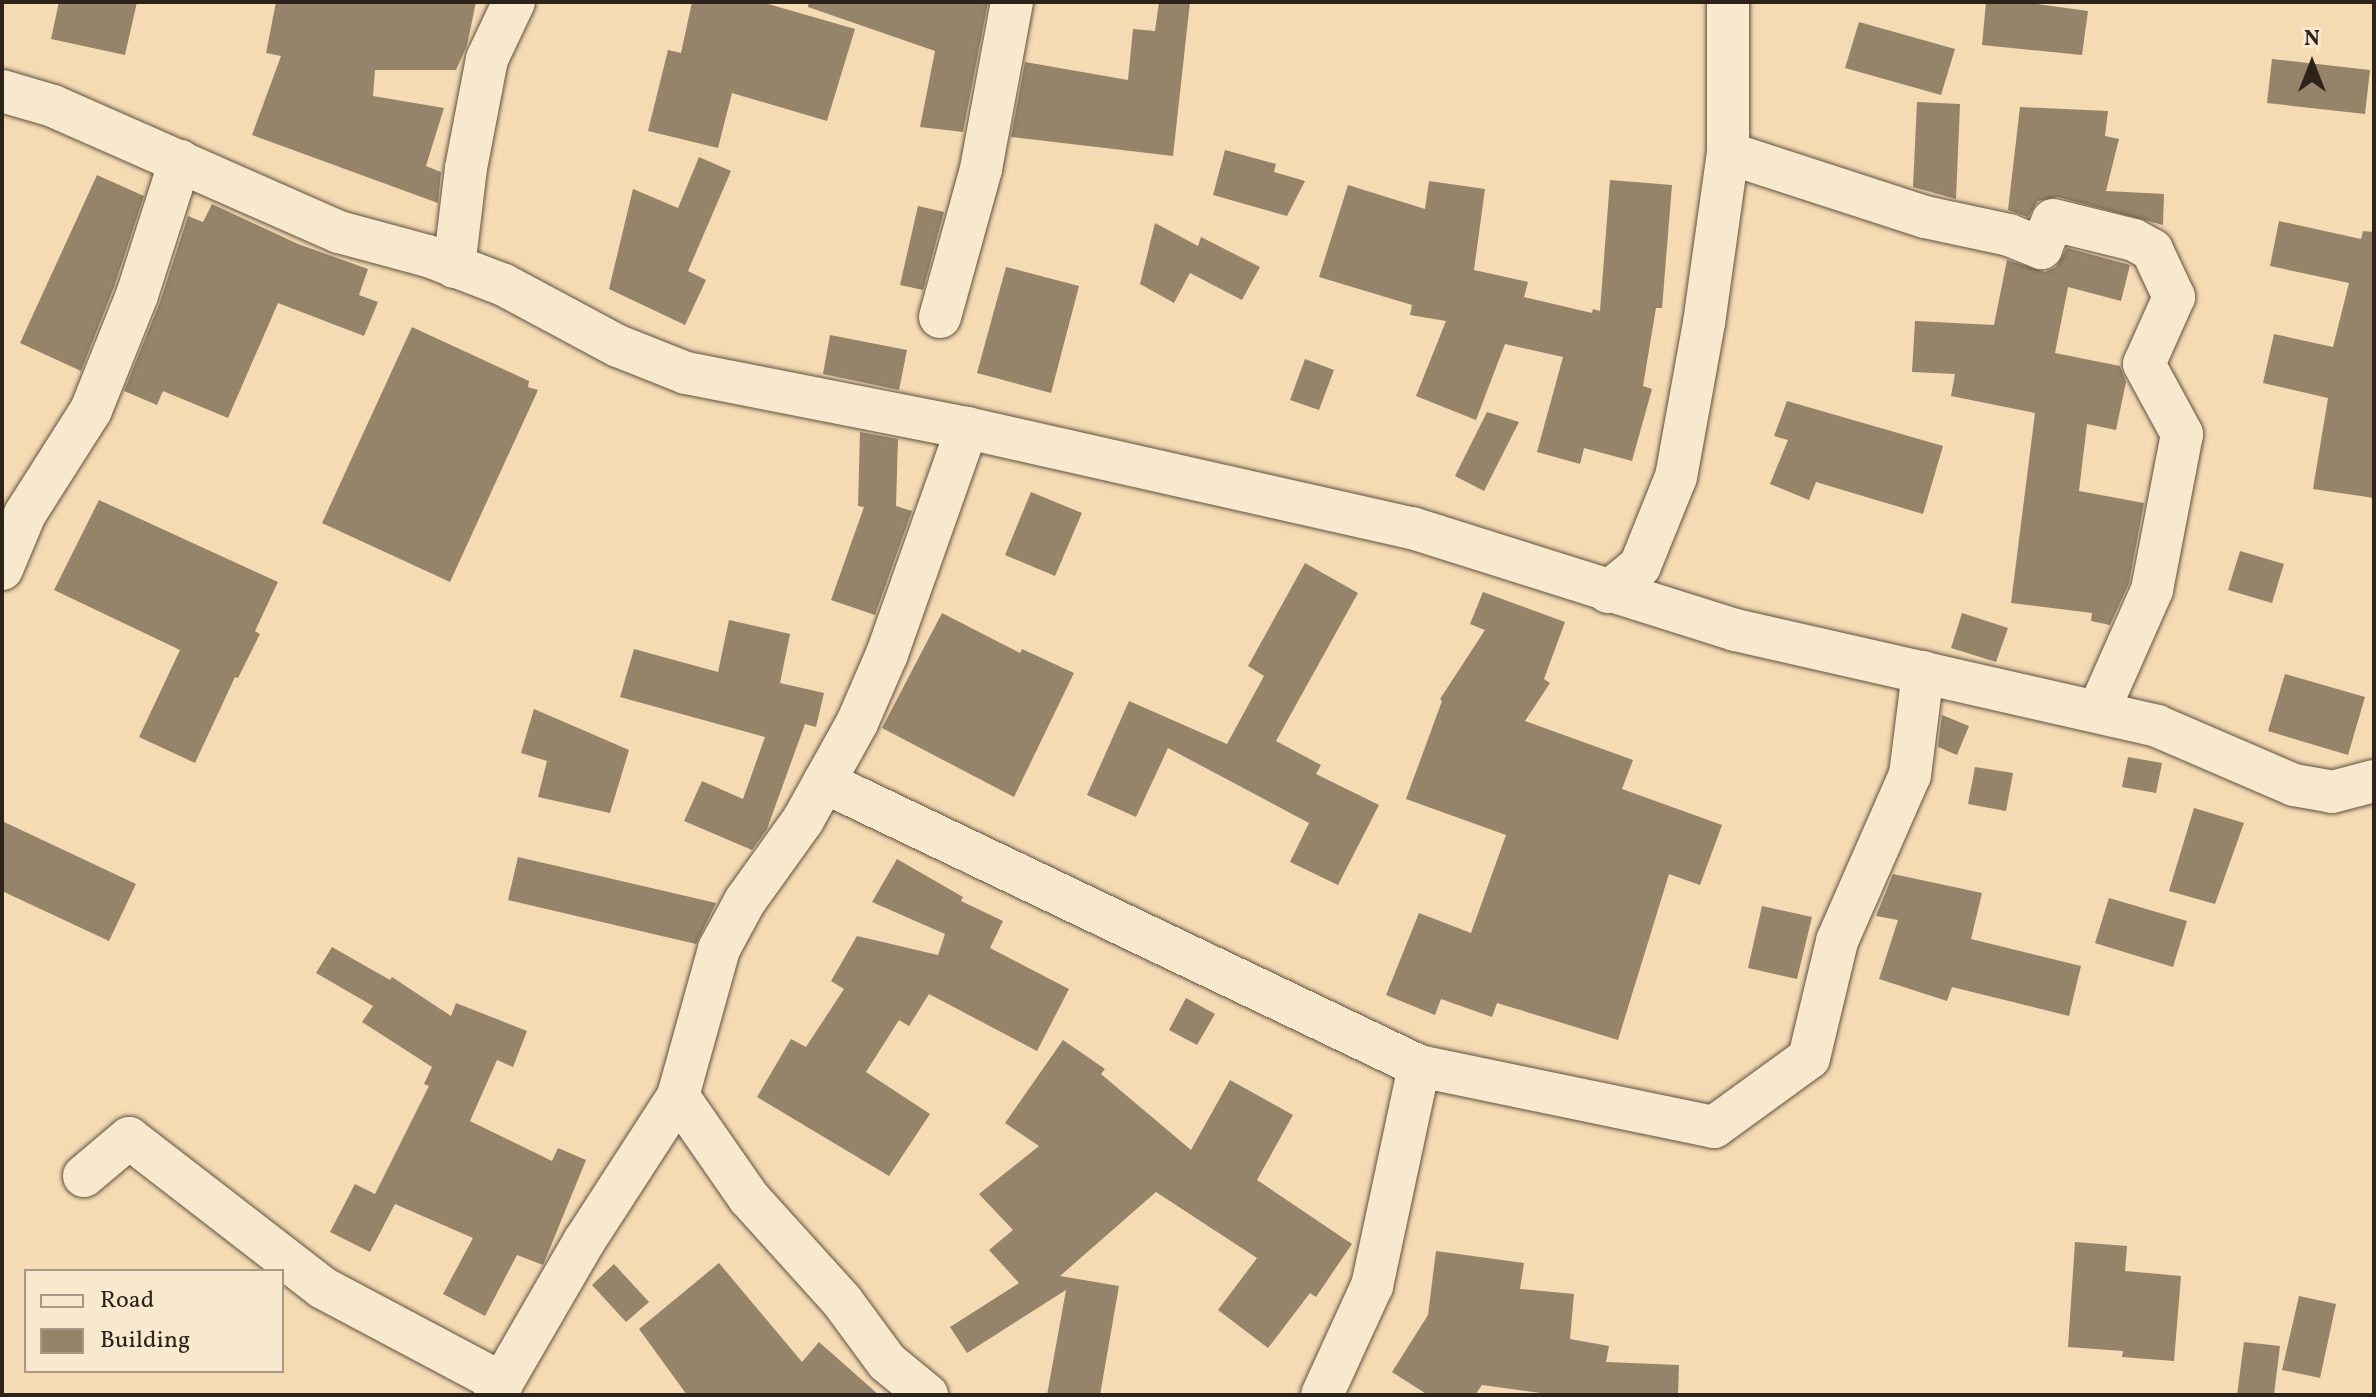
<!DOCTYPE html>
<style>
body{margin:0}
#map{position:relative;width:2376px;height:1397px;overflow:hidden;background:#f5dbb3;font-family:Vollkorn,serif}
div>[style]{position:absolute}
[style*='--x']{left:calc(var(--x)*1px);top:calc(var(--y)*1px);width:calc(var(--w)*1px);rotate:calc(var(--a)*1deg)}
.building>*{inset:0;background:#95836a}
.roads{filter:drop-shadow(0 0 2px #605141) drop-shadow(0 0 2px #605141)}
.minor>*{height:42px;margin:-21px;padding:0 21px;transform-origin:21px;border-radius:21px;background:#f8e8ce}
span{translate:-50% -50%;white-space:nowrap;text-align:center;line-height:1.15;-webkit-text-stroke:6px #f8e8ce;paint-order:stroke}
.frame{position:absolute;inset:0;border:4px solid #2e231b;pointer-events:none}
.legend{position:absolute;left:24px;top:1269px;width:260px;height:104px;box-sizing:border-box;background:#f8e8ce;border:2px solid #a79986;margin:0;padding:10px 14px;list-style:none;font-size:24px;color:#2e231b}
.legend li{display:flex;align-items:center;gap:16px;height:40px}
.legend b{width:40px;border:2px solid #a79986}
.north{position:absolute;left:2272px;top:24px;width:80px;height:80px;-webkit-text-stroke:6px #f8e8ce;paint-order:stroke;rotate:0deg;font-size:22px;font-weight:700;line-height:32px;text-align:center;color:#2e231b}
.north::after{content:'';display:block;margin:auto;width:28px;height:36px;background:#2e231b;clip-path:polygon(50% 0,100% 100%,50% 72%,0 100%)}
</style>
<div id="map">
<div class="building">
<div style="clip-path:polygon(59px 2px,137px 2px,125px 55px,51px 39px)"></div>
<div style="clip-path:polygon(276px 2px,476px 2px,467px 45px,456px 70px,375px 70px,373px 96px,444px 108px,426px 166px,441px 172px,438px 203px,252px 135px,281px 56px,266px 53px)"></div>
<div style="clip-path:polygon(692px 2px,761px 2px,855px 29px,827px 121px,732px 93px,718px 148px,648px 131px,668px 50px,681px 53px)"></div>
<div style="clip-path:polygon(809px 2px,988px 2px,963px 132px,920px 127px,935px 51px,808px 7px)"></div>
<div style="clip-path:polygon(1159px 2px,1190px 2px,1173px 156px,1011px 137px,1025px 62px,1128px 80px,1133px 29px,1155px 31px)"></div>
<div style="clip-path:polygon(1986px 2px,2024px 2px,2088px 11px,2082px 55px,1982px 45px)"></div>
<div style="clip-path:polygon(1859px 22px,1955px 49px,1941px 95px,1845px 68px)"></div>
<div style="clip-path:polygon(2272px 59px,2370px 70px,2365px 114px,2267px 103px)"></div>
<div style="clip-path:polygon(1917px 102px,1960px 104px,1956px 199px,1913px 187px)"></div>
<div style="clip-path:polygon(2020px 107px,2108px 111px,2105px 136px,2119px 139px,2106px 191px,2164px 194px,2163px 225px,2058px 197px,2038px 201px,2028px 217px,2008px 210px)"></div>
<div style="clip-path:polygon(1225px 150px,1276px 164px,1274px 172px,1305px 181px,1287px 216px,1213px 195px)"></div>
<div style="clip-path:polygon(699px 157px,731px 171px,688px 271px,706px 280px,685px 325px,609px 289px,633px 189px,678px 208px)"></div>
<div style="clip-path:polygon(97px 175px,144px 196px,114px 287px,81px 371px,20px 343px)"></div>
<div style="clip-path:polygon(1610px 180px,1672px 185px,1662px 308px,1656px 308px,1643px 386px,1652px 389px,1632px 461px,1584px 448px,1580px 464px,1537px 452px,1563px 357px,1505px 344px,1476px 420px,1416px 396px,1446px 321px,1410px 315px,1412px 305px,1319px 277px,1348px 185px,1425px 209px,1429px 181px,1485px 189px,1474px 270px,1528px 282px,1524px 297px,1592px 313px,1593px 309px,1600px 311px)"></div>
<div style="clip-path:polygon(212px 204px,298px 244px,368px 269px,359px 295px,378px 302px,364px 336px,278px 303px,228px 418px,163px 391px,157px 405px,124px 391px,160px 302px,188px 216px,203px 222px)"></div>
<div style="clip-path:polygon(918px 206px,944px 212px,923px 290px,900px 285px)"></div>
<div style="clip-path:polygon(2279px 221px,2361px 239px,2363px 231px,2374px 232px,2374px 498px,2313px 489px,2328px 398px,2263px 383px,2274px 334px,2333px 347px,2349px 283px,2270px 266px)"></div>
<div style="clip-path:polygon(1155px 223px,1198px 246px,1201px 237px,1260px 267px,1242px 300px,1190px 273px,1174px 303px,1140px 284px)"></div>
<div style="clip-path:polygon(2067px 248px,2130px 265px,2121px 301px,2068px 287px,2055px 353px,2120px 366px,2126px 382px,2116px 430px,2087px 424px,2079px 491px,2144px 503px,2129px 583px,2110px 625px,2091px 621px,2092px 613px,2011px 603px,2035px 413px,1951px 396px,1955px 374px,1912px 372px,1915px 321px,1994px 325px,2007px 260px,2045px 272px,2056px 267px)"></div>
<div style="clip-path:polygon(1006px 267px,1079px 286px,1051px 393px,977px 373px)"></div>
<div style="clip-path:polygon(412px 327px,529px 381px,528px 387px,538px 390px,450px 582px,322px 523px)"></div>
<div style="clip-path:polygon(830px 335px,907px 350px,899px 390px,823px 374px)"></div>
<div style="clip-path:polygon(1305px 359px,1334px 370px,1319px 410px,1290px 400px)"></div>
<div style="clip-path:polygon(1787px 401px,1943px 446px,1923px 514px,1816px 482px,1809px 500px,1770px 484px,1788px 440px,1774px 436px)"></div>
<div style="clip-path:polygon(1487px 412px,1519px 422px,1484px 491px,1455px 476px)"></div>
<div style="clip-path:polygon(860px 432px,898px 439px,896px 506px,912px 511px,875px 615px,831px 600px,864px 507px,858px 506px)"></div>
<div style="clip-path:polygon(1031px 492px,1082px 513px,1055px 576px,1005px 555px)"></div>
<div style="clip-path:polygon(99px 500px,278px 582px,255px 631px,260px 634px,238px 678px,235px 677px,195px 763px,139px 737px,180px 650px,54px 590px)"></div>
<div style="clip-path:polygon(2240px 551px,2284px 564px,2272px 603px,2228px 590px)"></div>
<div style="clip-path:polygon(1305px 563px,1358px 593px,1276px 741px,1321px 765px,1316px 774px,1379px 805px,1338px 885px,1290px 862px,1309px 823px,1168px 748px,1136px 817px,1087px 795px,1129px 701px,1227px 744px,1264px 676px,1248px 666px)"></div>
<div style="clip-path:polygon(1483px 592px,1565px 622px,1544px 679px,1550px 683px,1525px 721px,1633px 760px,1622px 789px,1722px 825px,1700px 885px,1669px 874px,1618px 1040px,1497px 1003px,1492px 1017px,1441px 999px,1435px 1015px,1386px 995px,1419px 913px,1471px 933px,1506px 835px,1406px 799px,1442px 701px,1440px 699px,1485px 630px,1470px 624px)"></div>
<div style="clip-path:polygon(942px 613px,1020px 653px,1022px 649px,1074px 673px,1014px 797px,882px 728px)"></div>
<div style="clip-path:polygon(1962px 613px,2008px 628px,1996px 662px,1951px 648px)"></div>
<div style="clip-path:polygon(729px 620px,790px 634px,780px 683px,824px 693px,816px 727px,805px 724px,767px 829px,752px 850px,684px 821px,702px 781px,743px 799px,765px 737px,620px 697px,634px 649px,718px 672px)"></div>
<div style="clip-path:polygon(2285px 674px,2365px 697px,2348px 755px,2268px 731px)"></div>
<div style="clip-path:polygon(534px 709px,629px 750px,610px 813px,538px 797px,547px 761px,521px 753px)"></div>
<div style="clip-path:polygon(1942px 715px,1969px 726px,1957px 755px,1938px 747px)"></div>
<div style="clip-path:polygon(2128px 757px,2162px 763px,2156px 793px,2122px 787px)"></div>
<div style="clip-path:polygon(1975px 767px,2013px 773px,2006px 811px,1968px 804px)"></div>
<div style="clip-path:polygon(2194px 808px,2244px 823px,2215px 904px,2169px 891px)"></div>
<div style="clip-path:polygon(2px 821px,136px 884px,109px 941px,2px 891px)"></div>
<div style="clip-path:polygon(518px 857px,716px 903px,696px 944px,508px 900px)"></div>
<div style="clip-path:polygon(897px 859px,963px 897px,961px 901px,1003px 921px,990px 948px,1069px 989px,1037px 1051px,929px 994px,909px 1026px,899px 1020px,866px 1072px,930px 1114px,889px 1176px,757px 1097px,791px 1039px,806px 1047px,844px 989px,831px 981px,857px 936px,938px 955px,945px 934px,872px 902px)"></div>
<div style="clip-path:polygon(1893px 874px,1982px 893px,1971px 939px,2081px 966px,2069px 1016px,1952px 987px,1947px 1001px,1879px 979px,1898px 920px,1876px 916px)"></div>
<div style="clip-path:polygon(2109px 898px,2187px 921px,2173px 967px,2095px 943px)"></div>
<div style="clip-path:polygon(1762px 906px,1812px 917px,1797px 979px,1748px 968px)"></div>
<div style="clip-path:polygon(332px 947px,390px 980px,392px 977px,451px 1016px,456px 1003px,527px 1031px,513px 1067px,497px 1060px,470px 1121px,552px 1161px,558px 1148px,586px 1160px,543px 1265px,517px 1255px,485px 1316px,443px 1294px,473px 1238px,388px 1201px,395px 1204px,370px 1252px,330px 1232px,355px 1184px,375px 1194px,429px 1086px,424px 1084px,432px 1067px,362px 1022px,373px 1006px,316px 973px)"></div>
<div style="clip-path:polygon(1186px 998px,1215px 1014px,1197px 1045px,1169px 1030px)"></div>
<div style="clip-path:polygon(1063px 1040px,1105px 1069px,1101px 1074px,1191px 1150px,1230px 1080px,1293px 1115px,1257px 1180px,1352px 1244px,1316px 1297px,1310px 1293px,1268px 1348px,1218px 1310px,1257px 1258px,1156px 1192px,1060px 1276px,1119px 1286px,1100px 1395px,1047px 1395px,1066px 1290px,967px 1353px,950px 1327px,1019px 1283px,989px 1250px,1013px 1230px,979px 1194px,1039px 1146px,1005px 1123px)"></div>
<div style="clip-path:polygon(2075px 1242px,2127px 1246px,2125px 1271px,2181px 1276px,2174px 1361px,2122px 1357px,2123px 1351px,2068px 1347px)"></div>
<div style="clip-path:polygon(1436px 1251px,1524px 1263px,1520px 1289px,1574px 1294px,1570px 1339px,1609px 1346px,1606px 1362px,1679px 1365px,1678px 1395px,1556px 1395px,1482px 1385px,1475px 1395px,1428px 1395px,1392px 1372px,1428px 1315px)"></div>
<div style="clip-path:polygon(719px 1263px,802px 1362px,819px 1342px,879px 1395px,687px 1395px,639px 1329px)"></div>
<div style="clip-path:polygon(614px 1264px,649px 1302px,626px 1322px,592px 1285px)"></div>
<div style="clip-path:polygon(2299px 1296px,2336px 1304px,2320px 1378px,2282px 1370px)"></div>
<div style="clip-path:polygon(2244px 1342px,2280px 1346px,2274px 1395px,2237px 1395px)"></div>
</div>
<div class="roads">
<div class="minor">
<div style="--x:2;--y:91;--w:53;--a:16.4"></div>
<div style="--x:53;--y:106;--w:313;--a:23.8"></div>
<div style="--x:339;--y:232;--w:92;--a:15.1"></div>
<div style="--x:428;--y:256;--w:81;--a:20.9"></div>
<div style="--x:504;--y:285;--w:129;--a:28.2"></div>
<div style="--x:618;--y:346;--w:73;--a:21.7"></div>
<div style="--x:686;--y:373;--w:286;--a:11.1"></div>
<div style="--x:967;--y:428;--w:456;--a:12.7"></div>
<div style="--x:1412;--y:528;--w:339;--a:17.5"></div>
<div style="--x:1735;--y:630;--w:433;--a:12.8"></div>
<div style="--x:2157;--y:726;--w:149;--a:23.3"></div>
<div style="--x:2294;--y:785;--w:39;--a:10"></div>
<div style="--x:2332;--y:792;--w:43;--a:-14.7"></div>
<div style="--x:1728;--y:153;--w:207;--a:18"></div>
<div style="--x:1925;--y:217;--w:86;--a:12.1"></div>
<div style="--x:2009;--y:235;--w:35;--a:22"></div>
<div style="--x:2041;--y:248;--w:30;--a:-67"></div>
<div style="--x:2053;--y:220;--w:83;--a:13.9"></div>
<div style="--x:2134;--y:240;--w:21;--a:29"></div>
<div style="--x:2152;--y:250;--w:52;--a:64.9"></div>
<div style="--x:2174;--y:297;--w:73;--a:114.1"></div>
<div style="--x:2144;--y:364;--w:80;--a:61.5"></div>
<div style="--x:2182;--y:434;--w:159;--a:100.9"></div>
<div style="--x:2152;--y:590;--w:133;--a:113.9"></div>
<div style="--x:454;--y:267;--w:100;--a:-83.1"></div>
<div style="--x:466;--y:168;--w:111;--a:-79.1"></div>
<div style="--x:487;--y:59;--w:63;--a:-64.7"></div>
<div style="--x:940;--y:317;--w:154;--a:-74.5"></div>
<div style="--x:981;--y:169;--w:170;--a:-79.5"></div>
<div style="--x:2;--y:569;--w:60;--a:-67.3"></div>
<div style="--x:25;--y:514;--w:123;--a:-57.6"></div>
<div style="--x:91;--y:410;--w:124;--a:-68.2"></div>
<div style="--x:137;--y:295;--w:141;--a:-72.2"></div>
<div style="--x:1608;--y:592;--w:41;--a:-39.1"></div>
<div style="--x:1640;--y:566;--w:96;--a:-68"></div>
<div style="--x:1676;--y:477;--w:157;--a:-79.7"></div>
<div style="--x:1704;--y:323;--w:172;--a:-82"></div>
<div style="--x:1728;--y:153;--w:151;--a:-90"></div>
<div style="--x:824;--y:782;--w:659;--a:25.52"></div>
<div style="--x:678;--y:1096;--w:124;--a:55.2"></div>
<div style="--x:749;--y:1198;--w:139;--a:47.9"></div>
<div style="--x:842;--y:1301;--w:76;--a:53.6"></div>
<div style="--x:887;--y:1362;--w:52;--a:39.5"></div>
<div style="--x:84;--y:1176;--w:59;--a:-40.2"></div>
<div style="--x:129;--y:1138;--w:245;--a:37.7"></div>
<div style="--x:323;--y:1288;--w:203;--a:28"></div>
<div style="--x:495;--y:1395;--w:179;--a:-59.9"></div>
<div style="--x:585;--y:1240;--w:171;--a:-57.1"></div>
<div style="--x:678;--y:1096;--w:153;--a:-74.4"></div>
<div style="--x:719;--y:949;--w:55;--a:-61.6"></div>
<div style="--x:745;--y:901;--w:100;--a:-54.4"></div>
<div style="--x:803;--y:820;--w:111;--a:-60.9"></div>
<div style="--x:857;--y:723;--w:75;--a:-66.5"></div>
<div style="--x:887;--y:654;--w:240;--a:-70.5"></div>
<div style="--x:1322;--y:1395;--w:120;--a:-65.4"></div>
<div style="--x:1372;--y:1286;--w:225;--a:-77.9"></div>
<div style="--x:1419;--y:1066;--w:301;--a:11.7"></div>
<div style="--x:1714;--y:1127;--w:117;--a:-36"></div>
<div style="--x:1809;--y:1058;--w:120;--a:-76.5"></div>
<div style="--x:1837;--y:941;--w:181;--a:-66.3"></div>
<div style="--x:1910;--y:775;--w:104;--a:-82.8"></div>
</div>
</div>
<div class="frame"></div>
<ul class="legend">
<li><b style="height:10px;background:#f8e8ce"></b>Road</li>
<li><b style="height:22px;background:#95836a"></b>Building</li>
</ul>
<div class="north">N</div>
</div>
